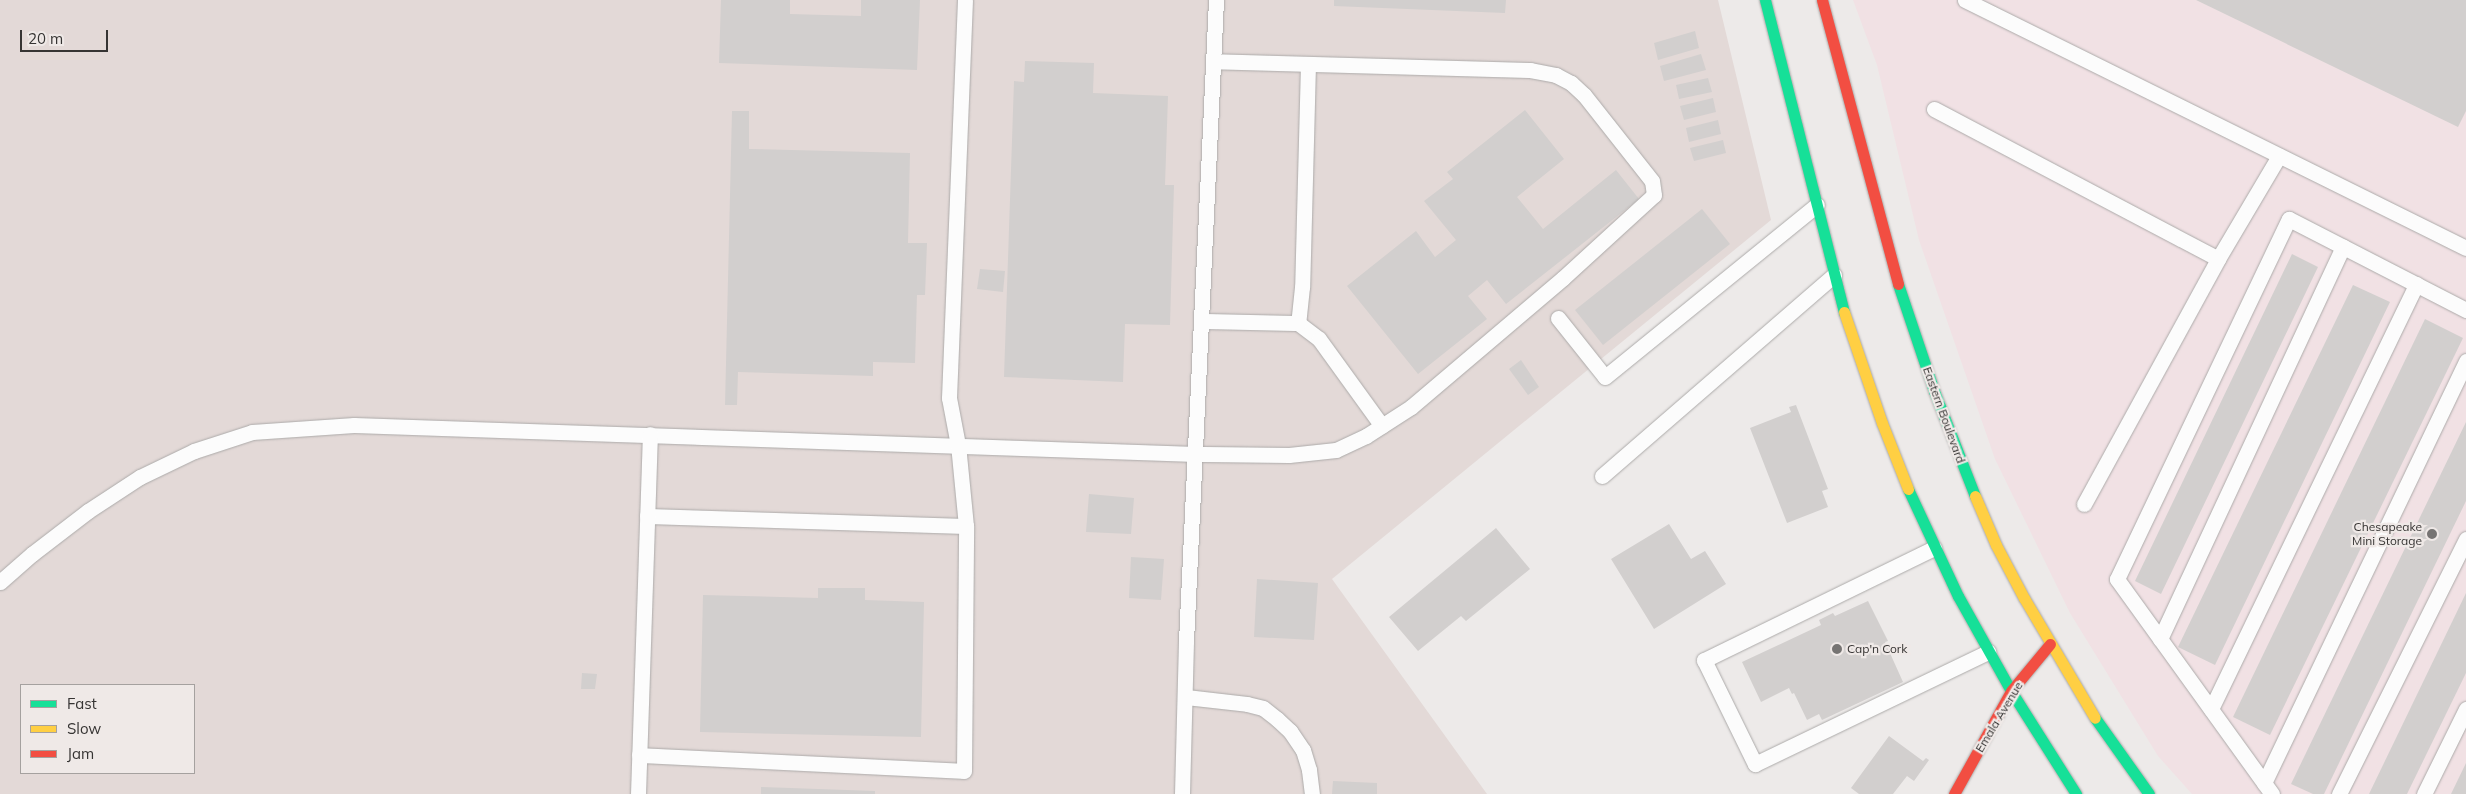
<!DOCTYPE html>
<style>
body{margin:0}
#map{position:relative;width:2466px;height:794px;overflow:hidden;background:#edeae9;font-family:Mulish,sans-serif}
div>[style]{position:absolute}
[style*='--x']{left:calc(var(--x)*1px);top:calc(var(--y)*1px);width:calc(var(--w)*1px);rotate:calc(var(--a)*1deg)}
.industrial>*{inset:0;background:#f1e1e4}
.built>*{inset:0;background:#e3d9d7}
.building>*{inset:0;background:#d2cfce}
.roads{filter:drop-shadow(0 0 1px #acaaa9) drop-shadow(0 0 1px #acaaa9)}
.lane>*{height:15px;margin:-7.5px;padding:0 7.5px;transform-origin:7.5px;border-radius:7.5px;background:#fcfcfc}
.fast>*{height:11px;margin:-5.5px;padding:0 5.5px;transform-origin:5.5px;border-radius:5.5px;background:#16e098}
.slow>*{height:11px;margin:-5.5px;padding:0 5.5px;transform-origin:5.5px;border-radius:5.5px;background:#ffcf43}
.jam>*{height:11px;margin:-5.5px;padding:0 5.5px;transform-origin:5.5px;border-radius:5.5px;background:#f24e42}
.dots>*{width:14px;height:14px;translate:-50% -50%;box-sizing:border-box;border:2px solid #efe9e7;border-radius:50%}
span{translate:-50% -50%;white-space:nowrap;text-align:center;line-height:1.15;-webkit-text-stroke:4.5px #efe9e7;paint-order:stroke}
.street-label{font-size:12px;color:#363433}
.poi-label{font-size:12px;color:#363433}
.right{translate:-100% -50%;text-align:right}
.left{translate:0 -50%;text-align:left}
.legend{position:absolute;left:20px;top:684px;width:175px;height:90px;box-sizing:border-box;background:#efe9e7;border:1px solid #a5a19f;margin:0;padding:6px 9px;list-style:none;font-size:15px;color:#363433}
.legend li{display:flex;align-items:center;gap:10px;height:25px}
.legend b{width:25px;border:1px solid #a5a19f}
.scale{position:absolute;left:20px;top:30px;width:88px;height:22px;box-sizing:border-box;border:2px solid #363433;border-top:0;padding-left:6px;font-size:15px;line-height:18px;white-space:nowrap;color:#363433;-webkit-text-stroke:4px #efe9e7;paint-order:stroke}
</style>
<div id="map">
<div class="industrial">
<div style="clip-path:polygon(1853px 0,2466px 0,2466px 794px,2192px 794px,2158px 756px,2070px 613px,1995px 459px,1919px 240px,1877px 65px)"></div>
</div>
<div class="built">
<div style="clip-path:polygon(evenodd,0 0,1718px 0,1771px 220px,1332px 579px,1487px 794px,0 794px,0 0,21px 685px,194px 685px,194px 773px,21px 773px,21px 685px)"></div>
</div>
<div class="building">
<div style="clip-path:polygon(721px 0,790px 0,790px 14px,861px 16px,861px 0,920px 0,917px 70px,719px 63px)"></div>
<div style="clip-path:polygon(1334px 0,1506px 0,1505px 13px,1334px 6px)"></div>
<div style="clip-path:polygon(2196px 0,2466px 0,2466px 111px,2458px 127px)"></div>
<div style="clip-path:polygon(1695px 31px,1699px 48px,1658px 60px,1654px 43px)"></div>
<div style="clip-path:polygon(1701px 54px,1706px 70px,1664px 81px,1660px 66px)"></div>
<div style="clip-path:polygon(1025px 61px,1094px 63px,1093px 93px,1168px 96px,1165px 185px,1174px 185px,1170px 325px,1125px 324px,1123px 382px,1004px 377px,1014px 81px,1024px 82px)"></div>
<div style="clip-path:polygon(1708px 78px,1712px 92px,1679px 99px,1676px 85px)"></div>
<div style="clip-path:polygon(1713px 98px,1716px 112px,1684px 120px,1680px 106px)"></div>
<div style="clip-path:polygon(1525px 110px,1564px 159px,1517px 197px,1543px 229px,1616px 170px,1639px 199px,1506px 304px,1487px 280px,1468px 296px,1487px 319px,1418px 374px,1347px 286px,1416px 231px,1435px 257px,1456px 240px,1424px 201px,1453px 179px,1447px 172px)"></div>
<div style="clip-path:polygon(732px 111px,749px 111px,749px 149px,910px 153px,908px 243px,927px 243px,925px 295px,917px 295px,915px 363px,873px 362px,873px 376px,738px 372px,737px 405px,725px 405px)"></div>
<div style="clip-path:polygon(1718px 120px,1721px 134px,1689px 142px,1686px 128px)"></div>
<div style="clip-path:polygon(1723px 140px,1726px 153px,1694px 161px,1690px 148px)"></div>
<div style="clip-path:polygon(1702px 209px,1730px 244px,1603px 345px,1575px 310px)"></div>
<div style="clip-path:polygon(2292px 254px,2318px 267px,2161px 594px,2135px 581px)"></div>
<div style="clip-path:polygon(980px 269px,1005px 271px,1003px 292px,977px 289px)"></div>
<div style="clip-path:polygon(2353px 285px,2390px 302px,2215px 665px,2178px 647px)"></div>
<div style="clip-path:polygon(2425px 319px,2463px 338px,2270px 735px,2233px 717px)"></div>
<div style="clip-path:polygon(1521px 360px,1539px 387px,1528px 395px,1509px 369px)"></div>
<div style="clip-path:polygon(1796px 405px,1828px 489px,1822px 491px,1828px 507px,1787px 523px,1750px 428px,1791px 412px,1789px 407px)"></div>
<div style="clip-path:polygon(2466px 422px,2466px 501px,2324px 794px,2313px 794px,2291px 784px)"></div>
<div style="clip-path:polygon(1089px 494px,1134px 498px,1131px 534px,1086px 532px)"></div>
<div style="clip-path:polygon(1669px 524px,1691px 559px,1705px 551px,1726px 584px,1654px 629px,1611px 559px)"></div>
<div style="clip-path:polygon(1496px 528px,1530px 569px,1466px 621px,1461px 616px,1418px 651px,1389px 617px)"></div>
<div style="clip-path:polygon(1131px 557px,1164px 559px,1161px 600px,1129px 598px)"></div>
<div style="clip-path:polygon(1257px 579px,1318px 583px,1314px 640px,1254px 637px)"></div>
<div style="clip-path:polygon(818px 588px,865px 588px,865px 600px,924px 602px,921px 737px,700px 732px,703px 595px,818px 598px)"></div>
<div style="clip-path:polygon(2466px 593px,2466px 673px,2407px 794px,2369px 794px)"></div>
<div style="clip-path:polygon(1868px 601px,1888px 641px,1885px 642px,1903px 682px,1822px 720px,1819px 714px,1807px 720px,1794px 693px,1792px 694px,1789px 688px,1761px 702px,1742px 662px,1821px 625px,1819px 620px,1833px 613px,1835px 616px)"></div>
<div style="clip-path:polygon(582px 673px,597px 674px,595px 689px,581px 689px)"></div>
<div style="clip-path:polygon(1889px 736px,1923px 761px,1926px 758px,1929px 760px,1914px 781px,1907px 776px,1893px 794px,1859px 794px,1851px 788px)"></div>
<div style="clip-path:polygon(2466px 763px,2466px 794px,2451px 794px)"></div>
<div style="clip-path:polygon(1333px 781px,1377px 783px,1377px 794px,1332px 794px)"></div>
<div style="clip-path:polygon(761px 787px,875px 791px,875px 794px,761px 794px)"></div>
</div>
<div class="roads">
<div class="lane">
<div style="--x:1965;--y:0;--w:559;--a:26.34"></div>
<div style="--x:1308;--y:64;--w:223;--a:91.5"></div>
<div style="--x:1302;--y:287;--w:36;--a:96"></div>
<div style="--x:1298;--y:323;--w:26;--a:37"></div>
<div style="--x:1319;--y:339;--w:107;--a:54.1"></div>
<div style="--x:1934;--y:109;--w:321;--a:27.8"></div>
<div style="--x:1558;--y:318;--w:75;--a:51.5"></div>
<div style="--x:1605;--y:377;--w:273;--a:-39.1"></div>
<div style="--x:1202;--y:321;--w:96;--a:1.2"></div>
<div style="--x:1602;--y:476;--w:307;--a:-40.9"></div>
<div style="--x:2084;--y:504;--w:279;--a:-61.3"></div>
<div style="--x:2218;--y:259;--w:120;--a:-59.4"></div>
<div style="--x:647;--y:516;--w:319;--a:1.8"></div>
<div style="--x:1934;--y:548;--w:256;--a:154"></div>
<div style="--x:1704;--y:660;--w:116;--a:63.9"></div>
<div style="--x:1755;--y:764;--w:259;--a:-25.7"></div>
<div style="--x:0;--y:582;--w:43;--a:-41.2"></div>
<div style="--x:32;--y:554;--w:71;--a:-37.5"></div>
<div style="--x:88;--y:511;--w:62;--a:-33.2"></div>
<div style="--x:140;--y:477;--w:60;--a:-25.7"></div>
<div style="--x:194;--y:451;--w:61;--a:-18.1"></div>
<div style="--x:252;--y:432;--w:102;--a:-3.9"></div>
<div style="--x:354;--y:425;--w:842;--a:1.97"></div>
<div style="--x:1196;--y:454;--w:93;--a:0.6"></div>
<div style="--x:1289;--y:455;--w:47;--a:-6.1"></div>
<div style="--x:1336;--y:450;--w:33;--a:-25"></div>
<div style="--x:1366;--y:436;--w:54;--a:-32.8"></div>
<div style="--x:1411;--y:407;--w:199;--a:-40.3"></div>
<div style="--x:1563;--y:278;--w:123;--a:-42.4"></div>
<div style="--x:1654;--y:195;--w:14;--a:-98"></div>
<div style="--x:1652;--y:181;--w:110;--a:-128.3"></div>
<div style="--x:1584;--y:95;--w:18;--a:-137"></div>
<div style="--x:1571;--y:83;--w:17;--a:-152"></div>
<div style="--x:1556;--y:75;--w:26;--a:-169"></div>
<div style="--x:1530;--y:70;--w:317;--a:-178.4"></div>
<div style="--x:2160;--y:639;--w:433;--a:-65"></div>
<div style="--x:1186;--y:697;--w:61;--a:6.5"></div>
<div style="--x:1247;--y:704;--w:16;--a:14"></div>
<div style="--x:1263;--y:708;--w:18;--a:38"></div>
<div style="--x:1277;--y:719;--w:18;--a:43"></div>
<div style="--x:1290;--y:731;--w:23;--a:56"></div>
<div style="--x:1303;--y:750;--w:21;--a:73"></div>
<div style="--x:1309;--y:770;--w:24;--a:83"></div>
<div style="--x:2211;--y:709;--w:472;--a:-64.2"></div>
<div style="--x:639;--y:755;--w:325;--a:2.8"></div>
<div style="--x:964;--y:771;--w:245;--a:-89.5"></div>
<div style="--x:966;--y:526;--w:81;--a:-95.6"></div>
<div style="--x:958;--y:445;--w:48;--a:-100.8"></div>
<div style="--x:949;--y:398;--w:398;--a:-87.7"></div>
<div style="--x:2264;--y:783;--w:468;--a:-64.4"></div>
<div style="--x:638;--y:794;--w:360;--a:-88.1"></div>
<div style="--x:1182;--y:794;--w:153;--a:-88.5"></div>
<div style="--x:1186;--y:641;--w:642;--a:-87.32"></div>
<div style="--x:2272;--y:794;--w:265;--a:-125.8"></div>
<div style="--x:2117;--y:579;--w:399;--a:-64.5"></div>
<div style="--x:2289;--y:219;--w:199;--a:27.2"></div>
<div style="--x:2339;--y:794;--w:285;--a:-63.5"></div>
<div style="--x:2424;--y:794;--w:95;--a:-63.7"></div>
</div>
<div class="fast">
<div style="--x:1765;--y:0;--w:322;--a:75.8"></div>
<div style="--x:1898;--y:284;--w:113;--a:71.4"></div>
<div style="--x:1934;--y:391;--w:113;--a:68.7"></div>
<div style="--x:1908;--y:489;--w:118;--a:65"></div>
<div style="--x:1958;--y:596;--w:109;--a:60.8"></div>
<div style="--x:2011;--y:691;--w:122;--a:57.7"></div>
<div style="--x:2095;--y:718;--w:93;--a:54.6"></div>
</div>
<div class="slow">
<div style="--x:1844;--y:312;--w:117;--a:71.1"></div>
<div style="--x:1882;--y:423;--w:71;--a:68.5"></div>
<div style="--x:1975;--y:496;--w:53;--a:66.8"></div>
<div style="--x:1996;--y:545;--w:60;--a:62.2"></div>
<div style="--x:2024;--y:598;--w:139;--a:59.4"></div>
</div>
<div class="jam">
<div style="--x:1822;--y:0;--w:294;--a:75"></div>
<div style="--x:1954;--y:794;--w:118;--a:-61"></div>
<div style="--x:2011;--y:691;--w:61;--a:-50.3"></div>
</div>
</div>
<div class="dots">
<div style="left:2432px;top:534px;background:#767473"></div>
<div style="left:1837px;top:649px;background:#767473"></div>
</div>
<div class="street-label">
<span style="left:1944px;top:415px;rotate:70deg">Eastern Boulevard</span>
<span style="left:1999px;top:717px;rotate:-59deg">Emala Avenue</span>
</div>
<div class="poi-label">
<span class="right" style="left:2422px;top:534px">Chesapeake<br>Mini Storage</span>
<span class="left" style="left:1847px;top:649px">Cap'n Cork</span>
</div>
<ul class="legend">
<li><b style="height:6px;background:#16e098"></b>Fast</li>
<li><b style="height:6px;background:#ffcf43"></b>Slow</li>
<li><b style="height:6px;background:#f24e42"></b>Jam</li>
</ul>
<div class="scale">20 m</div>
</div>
